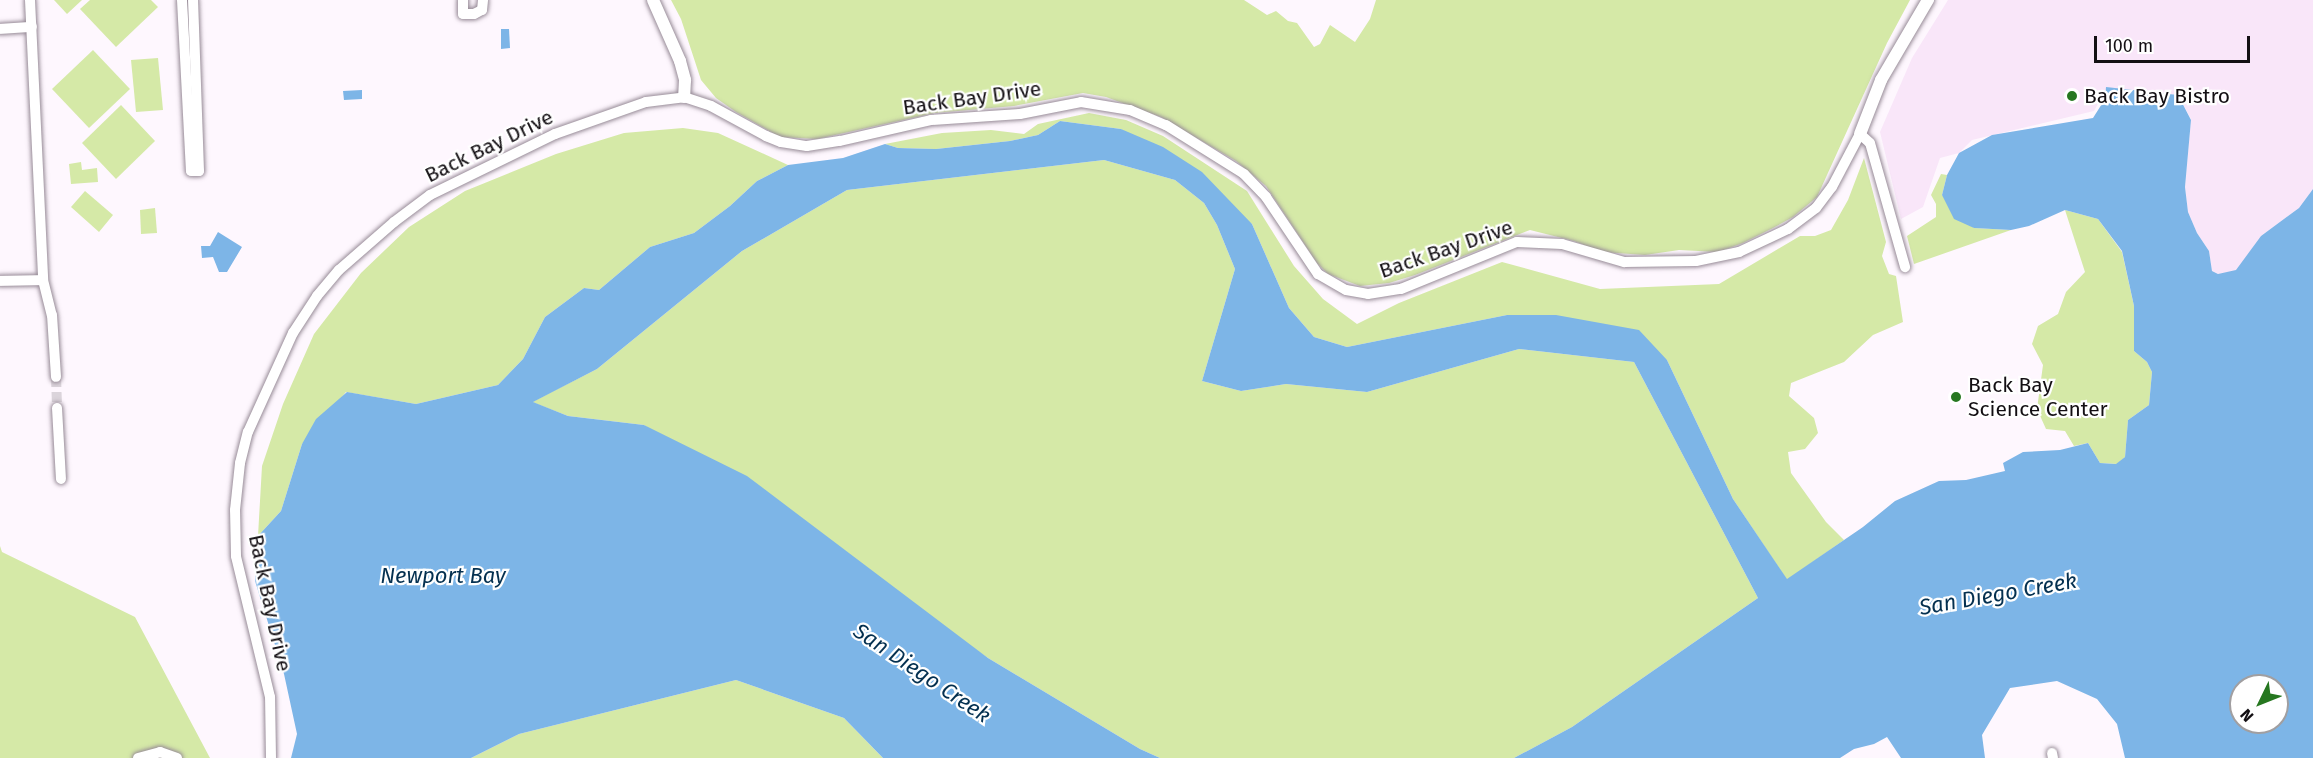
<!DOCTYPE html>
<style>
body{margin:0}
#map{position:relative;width:2313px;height:758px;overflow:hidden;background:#fef7fe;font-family:"Fira Sans",sans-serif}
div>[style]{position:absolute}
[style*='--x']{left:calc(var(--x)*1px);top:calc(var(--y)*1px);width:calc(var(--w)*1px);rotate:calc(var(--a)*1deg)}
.built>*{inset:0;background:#f9e6f9}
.green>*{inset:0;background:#d5e9a7}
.water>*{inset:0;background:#7db5e7}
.minor-tunnel>*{height:10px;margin-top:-5px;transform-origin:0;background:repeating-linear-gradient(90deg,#dbd4db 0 10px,transparent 0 15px)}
.roads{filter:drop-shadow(0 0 2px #978b97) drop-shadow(0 0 2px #978b97)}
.minor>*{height:10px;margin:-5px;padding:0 5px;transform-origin:5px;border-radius:5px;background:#fff}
.tertiary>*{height:12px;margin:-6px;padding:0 6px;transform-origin:6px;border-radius:6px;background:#fff}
.dots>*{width:16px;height:16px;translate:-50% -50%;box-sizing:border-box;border:3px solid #fff;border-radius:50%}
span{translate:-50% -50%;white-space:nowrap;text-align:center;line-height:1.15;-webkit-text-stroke:4.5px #fff;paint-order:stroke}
.poi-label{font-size:21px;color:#130f13}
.left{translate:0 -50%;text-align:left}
.street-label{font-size:21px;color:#130f13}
.water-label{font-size:22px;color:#043050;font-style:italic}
.north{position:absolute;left:2229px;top:674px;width:60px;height:60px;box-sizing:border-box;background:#fff;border:2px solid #a19fa1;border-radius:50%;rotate:227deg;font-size:16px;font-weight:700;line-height:24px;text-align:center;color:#130f13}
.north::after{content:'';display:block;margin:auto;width:21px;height:27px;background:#267720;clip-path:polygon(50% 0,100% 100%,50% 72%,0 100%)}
.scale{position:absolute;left:2094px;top:36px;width:156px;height:27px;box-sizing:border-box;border:3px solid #130f13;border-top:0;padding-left:8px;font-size:18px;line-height:21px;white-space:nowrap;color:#130f13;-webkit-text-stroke:4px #fff;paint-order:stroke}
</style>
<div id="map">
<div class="built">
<div style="clip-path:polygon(1948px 0,2313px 0,2313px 189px,2299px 208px,2261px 236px,2236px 271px,2218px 274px,2212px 271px,2209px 251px,2197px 233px,2188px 212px,2185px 187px,2191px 119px,2178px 95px,2106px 89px,2094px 111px,1972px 140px,1959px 153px,1940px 158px,1923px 207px,1901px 219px,1880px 132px,1912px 58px)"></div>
</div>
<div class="green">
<div style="clip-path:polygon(54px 0,82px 0,67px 14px)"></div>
<div style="clip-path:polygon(90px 0,151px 0,158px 7px,116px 47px,80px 9px)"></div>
<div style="clip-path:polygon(671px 0,1244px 0,1267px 15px,1276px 11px,1288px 21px,1297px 23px,1314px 47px,1320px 44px,1330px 25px,1355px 42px,1370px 19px,1376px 0,1910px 0,1887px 43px,1817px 197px,1793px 217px,1773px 228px,1743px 243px,1718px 252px,1679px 250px,1645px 255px,1602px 252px,1574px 241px,1530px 230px,1415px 275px,1389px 283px,1360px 286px,1328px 274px,1317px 263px,1266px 186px,1236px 161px,1161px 117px,1106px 97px,1083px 93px,1014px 106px,935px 113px,817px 139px,780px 137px,736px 112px,716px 98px,701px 80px,681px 19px)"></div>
<div style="clip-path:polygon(93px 50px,130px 89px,89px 128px,52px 89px)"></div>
<div style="clip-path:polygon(158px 58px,163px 110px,136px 112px,131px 60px)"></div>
<div style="clip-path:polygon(121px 105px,155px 141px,116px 179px,82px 143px)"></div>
<div style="clip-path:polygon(1089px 113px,1126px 120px,1163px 136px,1247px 191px,1294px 266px,1323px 299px,1357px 324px,1399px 303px,1502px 262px,1600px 289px,1719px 284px,1800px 236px,1815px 236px,1831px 230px,1848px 200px,1864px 158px,1886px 242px,1882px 256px,1889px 274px,1896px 276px,1903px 322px,1873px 335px,1844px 362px,1791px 383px,1789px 396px,1814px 418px,1818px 433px,1805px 449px,1788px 452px,1791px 473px,1826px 522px,1844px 540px,1787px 580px,1733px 499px,1667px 360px,1507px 315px,1347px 347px,1314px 337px,1289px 308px,1252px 224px,1121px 129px,1060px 121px,1038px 135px,1010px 141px,936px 149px,898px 148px,885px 144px,942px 133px,991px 130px,1024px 134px,1038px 124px)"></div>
<div style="clip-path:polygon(683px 128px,718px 133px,788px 165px,757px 181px,730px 206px,694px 233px,650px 247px,599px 290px,584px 288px,545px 317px,523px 359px,498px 385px,416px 404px,346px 392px,302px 444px,281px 511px,258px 536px,262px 466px,283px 404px,314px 334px,361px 273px,409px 227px,465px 191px,556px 154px,624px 133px)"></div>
<div style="clip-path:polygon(1104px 160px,1175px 180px,1204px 203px,1217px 225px,1235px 269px,1202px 381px,1241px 391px,1286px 384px,1367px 392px,1519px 349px,1634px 362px,1758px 598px,1572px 727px,1514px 758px,1160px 758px,1140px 749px,988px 658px,644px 425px,568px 416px,532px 402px,597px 369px,742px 251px,847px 190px)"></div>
<div style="clip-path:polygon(81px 162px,82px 170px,97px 168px,98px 182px,71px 184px,69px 164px)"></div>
<div style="clip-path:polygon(1941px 174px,1947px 175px,1942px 195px,1974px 228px,2011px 230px,1914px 264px,1907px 236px,1936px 217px,1936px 204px,1931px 195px)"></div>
<div style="clip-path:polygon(85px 191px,113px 215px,99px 232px,71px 207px)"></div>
<div style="clip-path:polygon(155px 208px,157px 233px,141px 234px,140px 210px)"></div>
<div style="clip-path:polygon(2065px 210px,2098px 219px,2122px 252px,2134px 306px,2134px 351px,2147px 362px,2152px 372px,2149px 405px,2128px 420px,2125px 457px,2117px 464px,2100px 463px,2088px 443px,2074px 446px,2065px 431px,2046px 429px,2037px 409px,2043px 365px,2032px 344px,2038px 326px,2058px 314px,2066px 292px,2085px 272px)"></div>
<div style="clip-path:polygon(0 546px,2px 552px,135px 617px,210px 758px,0 758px)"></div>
<div style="clip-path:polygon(736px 680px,844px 718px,883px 758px,471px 758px,519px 734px)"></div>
</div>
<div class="water">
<div style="clip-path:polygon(501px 29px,509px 29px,510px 48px,501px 49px)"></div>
<div style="clip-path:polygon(evenodd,2106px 87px,2178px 95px,2191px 120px,2185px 187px,2188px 212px,2197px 233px,2209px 251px,2212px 271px,2218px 274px,2236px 270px,2261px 236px,2299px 208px,2313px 189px,2313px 758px,2125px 758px,2117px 724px,2097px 699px,2057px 681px,2010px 688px,1982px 735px,1985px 758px,1901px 758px,1887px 737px,1874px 744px,1854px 749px,1840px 758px,1514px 758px,1572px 727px,1758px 598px,1634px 362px,1519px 349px,1367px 392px,1286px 384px,1241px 391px,1202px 381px,1235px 269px,1217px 225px,1204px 203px,1175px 180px,1104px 160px,847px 190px,742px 251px,597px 369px,533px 402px,568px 416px,644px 425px,747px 476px,988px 658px,1140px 749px,1160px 758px,883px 758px,844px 718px,736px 680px,519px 734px,471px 758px,291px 758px,297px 734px,284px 674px,255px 581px,258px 536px,281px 511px,302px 444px,316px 419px,347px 392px,416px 404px,498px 385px,523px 359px,545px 317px,584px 288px,599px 290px,650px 247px,694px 233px,730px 206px,757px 181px,788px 165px,843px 158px,885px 144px,898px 148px,936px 149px,1010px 141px,1038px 135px,1060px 121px,1121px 129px,1163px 147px,1202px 172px,1252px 224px,1289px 308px,1314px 337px,1347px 347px,1507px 315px,1556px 315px,1639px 330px,1667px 360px,1733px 499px,1787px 579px,1863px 527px,1895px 501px,1939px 481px,1966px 480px,2005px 471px,2003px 463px,2023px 452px,2060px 450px,2088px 443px,2100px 463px,2116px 464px,2125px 457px,2128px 420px,2149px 405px,2152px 372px,2147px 362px,2134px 351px,2134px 306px,2122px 251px,2098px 219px,2065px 210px,2029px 226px,2011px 230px,1974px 228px,1954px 219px,1942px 195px,1947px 175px,1959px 153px,1992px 135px,2093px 118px,2105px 99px,2106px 87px,2241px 686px,2277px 686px,2277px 722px,2241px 722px,2241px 686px)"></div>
<div style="clip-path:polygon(362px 90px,362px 99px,344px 100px,343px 91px)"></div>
<div style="clip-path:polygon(218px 232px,242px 247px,227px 272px,219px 272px,213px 257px,202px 258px,201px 246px,210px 246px)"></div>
</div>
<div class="minor-tunnel">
<div style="--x:56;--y:377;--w:31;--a:88"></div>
</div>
<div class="roads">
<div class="minor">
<div style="--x:30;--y:0;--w:280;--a:87.3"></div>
<div style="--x:43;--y:280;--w:36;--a:76"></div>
<div style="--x:52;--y:315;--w:62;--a:86.3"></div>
<div style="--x:182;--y:0;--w:171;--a:87"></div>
<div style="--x:191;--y:171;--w:8;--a:0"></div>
<div style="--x:199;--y:171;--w:171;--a:-92"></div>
<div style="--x:463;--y:0;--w:14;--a:90"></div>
<div style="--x:463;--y:14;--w:11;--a:0"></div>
<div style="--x:474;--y:14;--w:9;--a:-27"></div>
<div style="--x:482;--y:10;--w:10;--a:-84"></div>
<div style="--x:0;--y:29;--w:32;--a:-4"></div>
<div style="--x:0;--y:281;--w:43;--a:-1.3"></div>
<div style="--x:57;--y:408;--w:71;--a:86.8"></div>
<div style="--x:2052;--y:753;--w:5;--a:79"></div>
<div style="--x:138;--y:758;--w:23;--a:-15"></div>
<div style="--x:160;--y:752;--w:18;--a:19"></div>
<div style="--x:271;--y:758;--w:61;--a:-90.9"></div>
<div style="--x:270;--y:697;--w:145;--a:-103.6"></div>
<div style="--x:236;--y:556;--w:46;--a:-91.2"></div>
<div style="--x:235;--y:510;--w:47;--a:-83.9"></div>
<div style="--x:240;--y:463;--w:32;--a:-76"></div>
<div style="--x:248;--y:432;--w:109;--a:-65.6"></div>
<div style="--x:293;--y:333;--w:44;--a:-57"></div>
<div style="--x:317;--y:296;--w:34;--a:-50"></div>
<div style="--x:339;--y:270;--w:73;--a:-41.1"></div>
<div style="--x:394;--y:222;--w:45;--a:-36.9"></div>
<div style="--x:430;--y:195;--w:139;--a:-26"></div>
<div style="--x:555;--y:134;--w:96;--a:-19.4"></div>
<div style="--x:646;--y:102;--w:38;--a:-7"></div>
<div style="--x:684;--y:97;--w:28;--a:18"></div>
<div style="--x:711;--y:106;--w:63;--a:28.6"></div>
<div style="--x:766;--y:136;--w:16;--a:22"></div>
<div style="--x:781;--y:142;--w:26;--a:9"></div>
<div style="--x:807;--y:146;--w:33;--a:-9"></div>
<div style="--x:840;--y:141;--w:93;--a:-13"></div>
<div style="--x:931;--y:120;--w:89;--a:-3.9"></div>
<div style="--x:1020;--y:114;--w:62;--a:-11.1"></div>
<div style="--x:1081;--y:102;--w:50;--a:9.3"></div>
<div style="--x:1130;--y:110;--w:39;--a:23"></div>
<div style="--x:1166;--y:125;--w:92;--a:32.1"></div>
<div style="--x:1244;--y:174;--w:32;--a:46"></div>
<div style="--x:1266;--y:197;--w:93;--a:56"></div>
<div style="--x:1318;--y:274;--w:32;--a:30"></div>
<div style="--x:1346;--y:290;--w:22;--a:10"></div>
<div style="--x:1368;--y:294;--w:33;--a:-9"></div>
<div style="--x:1401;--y:289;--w:125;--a:-22.1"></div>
<div style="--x:1517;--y:242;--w:45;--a:2.5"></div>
<div style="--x:1562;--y:244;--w:65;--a:16.2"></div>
<div style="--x:1624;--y:262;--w:72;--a:-0.8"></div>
<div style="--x:1696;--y:261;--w:44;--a:-11.8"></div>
<div style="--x:1739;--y:252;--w:54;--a:-25.1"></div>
<div style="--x:1788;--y:229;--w:35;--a:-37"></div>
<div style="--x:1816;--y:208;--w:26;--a:-53"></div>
<div style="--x:1832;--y:187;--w:60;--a:-62.2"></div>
<div style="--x:1860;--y:134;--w:13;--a:42"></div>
<div style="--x:1870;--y:143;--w:129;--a:74.2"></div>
</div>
<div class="tertiary">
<div style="--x:653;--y:0;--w:67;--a:66.1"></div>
<div style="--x:680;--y:61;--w:20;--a:75"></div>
<div style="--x:685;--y:80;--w:17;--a:93"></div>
<div style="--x:1860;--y:134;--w:58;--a:-68.7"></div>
<div style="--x:1881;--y:80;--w:93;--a:-59.6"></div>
</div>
</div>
<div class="dots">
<div style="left:2072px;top:96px;background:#267720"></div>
<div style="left:1956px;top:397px;background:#267720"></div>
</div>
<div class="poi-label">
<span class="left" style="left:2084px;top:96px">Back Bay Bistro</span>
<span class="left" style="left:1968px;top:397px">Back Bay<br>Science Center</span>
</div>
<div class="street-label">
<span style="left:972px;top:98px;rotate:-8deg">Back Bay Drive</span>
<span style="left:489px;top:146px;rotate:-26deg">Back Bay Drive</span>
<span style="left:1446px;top:249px;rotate:-19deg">Back Bay Drive</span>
<span style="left:270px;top:603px;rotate:78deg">Back Bay Drive</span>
</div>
<div class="water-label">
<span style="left:443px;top:576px">Newport Bay</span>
<span style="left:1998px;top:594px;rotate:-10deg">San Diego Creek</span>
<span style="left:922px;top:673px;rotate:34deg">San Diego Creek</span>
</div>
<div class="north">N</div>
<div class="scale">100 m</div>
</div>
